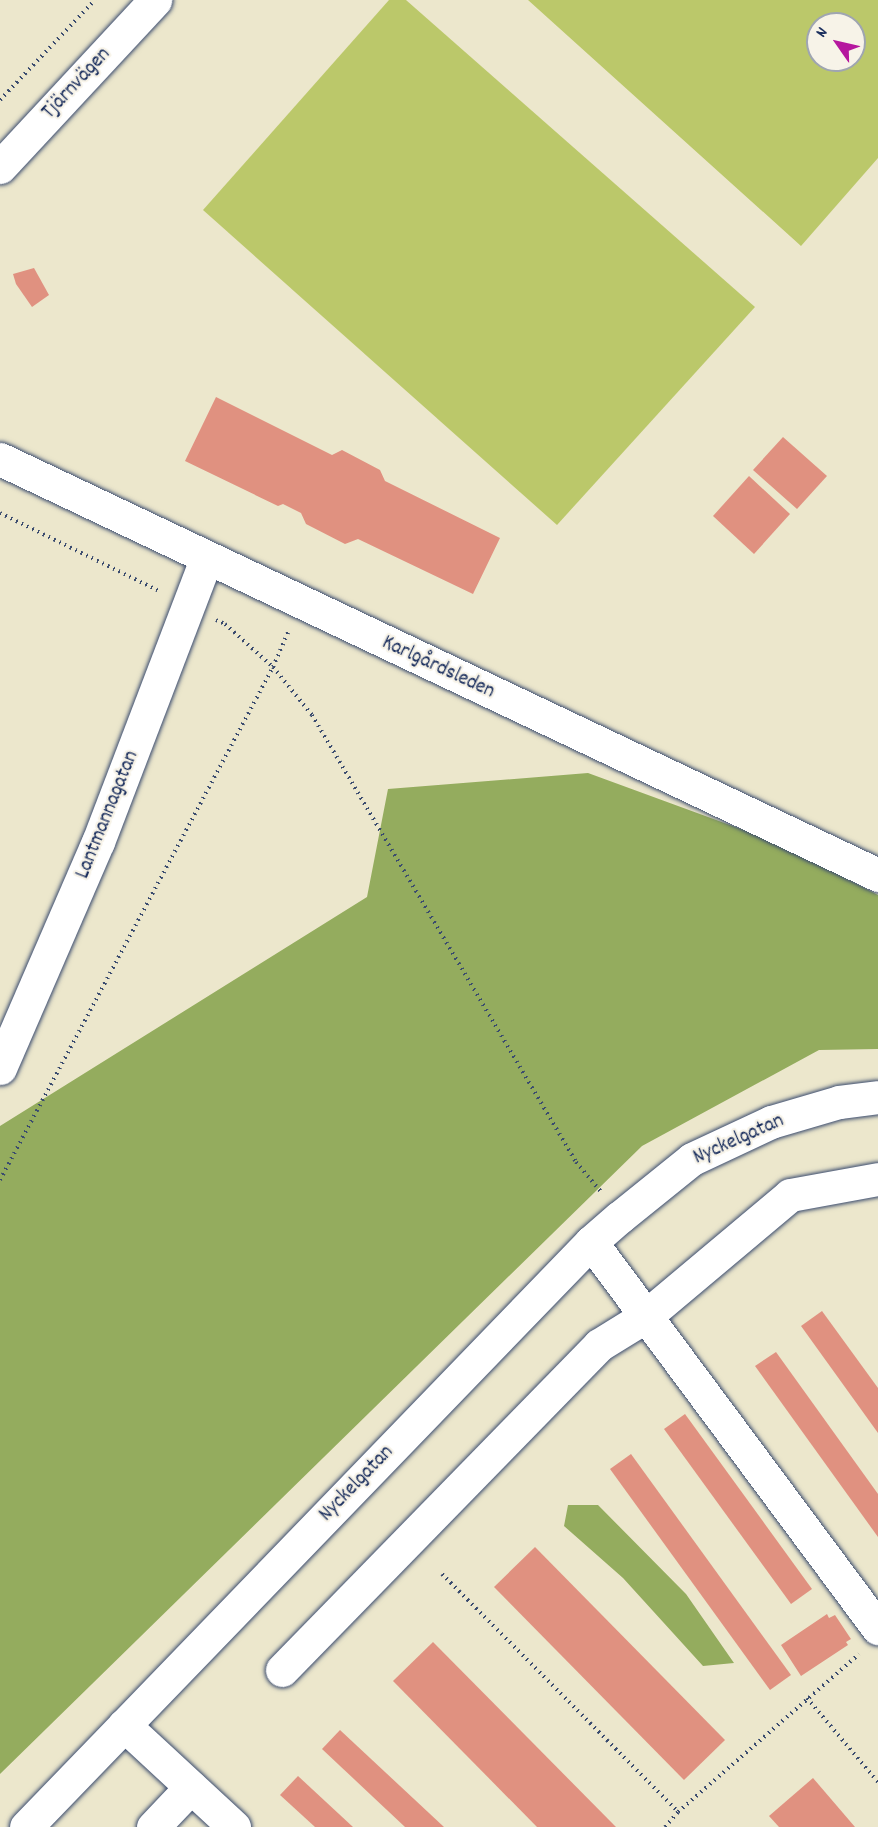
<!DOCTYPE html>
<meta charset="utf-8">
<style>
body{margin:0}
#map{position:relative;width:878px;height:1827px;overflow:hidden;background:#ece7cc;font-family:Dekko,sans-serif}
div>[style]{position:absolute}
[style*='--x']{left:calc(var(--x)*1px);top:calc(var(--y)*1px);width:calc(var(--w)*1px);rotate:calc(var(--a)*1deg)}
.green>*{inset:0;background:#bbc86a}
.forest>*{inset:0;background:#94ac5e}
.building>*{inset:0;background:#e09180}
.path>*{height:4px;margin-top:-2px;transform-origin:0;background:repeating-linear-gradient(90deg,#3a4b6e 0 1.5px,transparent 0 6px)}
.roads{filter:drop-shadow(0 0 2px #3a4b6e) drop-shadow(0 0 2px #3a4b6e)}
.minor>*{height:33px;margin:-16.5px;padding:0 16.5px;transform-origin:16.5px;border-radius:16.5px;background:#fff}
span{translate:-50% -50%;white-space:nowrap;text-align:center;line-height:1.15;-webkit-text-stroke:4.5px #f7f3e8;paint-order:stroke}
.street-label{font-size:21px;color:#1b2f5e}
.north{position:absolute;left:806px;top:12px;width:60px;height:60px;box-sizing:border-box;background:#f7f3e8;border:2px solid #9fa5b1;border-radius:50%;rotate:304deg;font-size:16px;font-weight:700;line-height:24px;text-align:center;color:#1b2f5e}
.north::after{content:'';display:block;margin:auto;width:21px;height:27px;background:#b5179e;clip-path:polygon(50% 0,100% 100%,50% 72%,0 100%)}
</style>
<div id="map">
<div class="green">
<div style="clip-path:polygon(389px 0,406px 0,755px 307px,557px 525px,203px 210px)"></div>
<div style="clip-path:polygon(evenodd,528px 0,878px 0,878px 158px,801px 246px,528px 0,818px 24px,854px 24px,854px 60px,818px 60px,818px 24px)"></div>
</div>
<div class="forest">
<div style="clip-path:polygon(588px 773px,776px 842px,878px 895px,878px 1049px,819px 1050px,642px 1146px,0 1774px,0 1126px,367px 897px,388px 789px)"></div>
<div style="clip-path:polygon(568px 1505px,598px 1505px,686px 1594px,734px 1663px,703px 1666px,623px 1578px,564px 1526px)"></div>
</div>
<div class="building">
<div style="clip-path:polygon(34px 268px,49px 295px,32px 307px,16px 284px,13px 274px)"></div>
<div style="clip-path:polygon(216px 397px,332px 455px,342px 450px,380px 470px,385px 481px,500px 538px,473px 594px,358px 539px,345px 544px,306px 524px,301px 513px,283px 504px,278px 506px,185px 461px)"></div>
<div style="clip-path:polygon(783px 437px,827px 476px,797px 509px,753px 470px)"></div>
<div style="clip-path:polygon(749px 476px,790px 514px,754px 554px,713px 516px)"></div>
<div style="clip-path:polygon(822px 1311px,878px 1388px,878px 1433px,801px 1326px)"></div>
<div style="clip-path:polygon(776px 1352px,878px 1494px,878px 1537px,755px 1366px)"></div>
<div style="clip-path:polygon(685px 1414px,812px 1589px,791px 1604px,664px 1429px)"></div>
<div style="clip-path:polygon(631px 1454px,791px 1675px,770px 1690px,610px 1469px)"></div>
<div style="clip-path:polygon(535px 1547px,725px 1740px,684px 1780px,494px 1587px)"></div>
<div style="clip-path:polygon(827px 1614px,829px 1618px,835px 1615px,851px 1639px,846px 1642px,848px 1645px,801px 1676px,781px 1645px)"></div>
<div style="clip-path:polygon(433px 1642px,616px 1827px,537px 1827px,393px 1681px)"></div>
<div style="clip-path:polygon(340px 1730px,444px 1827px,405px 1827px,322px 1749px)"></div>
<div style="clip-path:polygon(298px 1776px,353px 1827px,315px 1827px,280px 1795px)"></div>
<div style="clip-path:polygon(813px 1778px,855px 1827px,779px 1827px,769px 1816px)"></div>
</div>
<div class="path">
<div style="--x:0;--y:100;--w:138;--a:-46.5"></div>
<div style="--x:0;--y:513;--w:179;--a:26.1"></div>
<div style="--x:216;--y:620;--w:10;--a:24"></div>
<div style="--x:225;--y:624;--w:64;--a:41.9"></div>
<div style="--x:273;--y:667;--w:62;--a:50.9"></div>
<div style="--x:312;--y:715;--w:519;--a:59.43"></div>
<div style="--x:576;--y:1162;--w:39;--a:50"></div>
<div style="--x:0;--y:1180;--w:581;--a:-61.98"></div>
<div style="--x:273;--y:667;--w:40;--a:-66.6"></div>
<div style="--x:442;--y:1574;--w:335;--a:45.2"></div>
<div style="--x:807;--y:1698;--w:110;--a:49.8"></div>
<div style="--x:665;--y:1827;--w:20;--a:-49"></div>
<div style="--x:678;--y:1812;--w:240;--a:-41.1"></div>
</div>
<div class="roads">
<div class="minor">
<div style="--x:0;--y:167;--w:228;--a:-47.1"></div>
<div style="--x:0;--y:459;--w:972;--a:25.35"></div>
<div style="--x:0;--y:1068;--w:246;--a:-66.6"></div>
<div style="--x:98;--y:842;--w:303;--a:-69.1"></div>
<div style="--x:591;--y:1242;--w:481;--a:53.4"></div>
<div style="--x:282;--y:1670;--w:454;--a:-45.7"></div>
<div style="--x:599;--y:1345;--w:55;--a:-31.7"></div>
<div style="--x:646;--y:1316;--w:188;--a:-40"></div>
<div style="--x:790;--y:1195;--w:89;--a:-10.3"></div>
<div style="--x:124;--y:1725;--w:150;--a:42.8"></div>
<div style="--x:26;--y:1827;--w:813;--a:-46"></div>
<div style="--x:591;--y:1242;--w:38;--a:-41"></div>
<div style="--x:620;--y:1217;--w:92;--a:-38.9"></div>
<div style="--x:692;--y:1159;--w:87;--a:-25.1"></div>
<div style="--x:771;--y:1122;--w:71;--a:-16.4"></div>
<div style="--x:839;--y:1102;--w:39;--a:-7"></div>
<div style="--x:153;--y:1827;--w:55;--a:-46.5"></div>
</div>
</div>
<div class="street-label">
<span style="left:77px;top:84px;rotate:-47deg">Tjärnvägen</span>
<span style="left:438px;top:668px;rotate:25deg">Karlgårdsleden</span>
<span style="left:108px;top:815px;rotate:-68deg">Lantmannagatan</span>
<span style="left:739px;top:1140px;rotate:-24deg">Nyckelgatan</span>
<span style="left:357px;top:1484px;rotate:-46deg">Nyckelgatan</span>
</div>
<div class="north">N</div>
</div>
